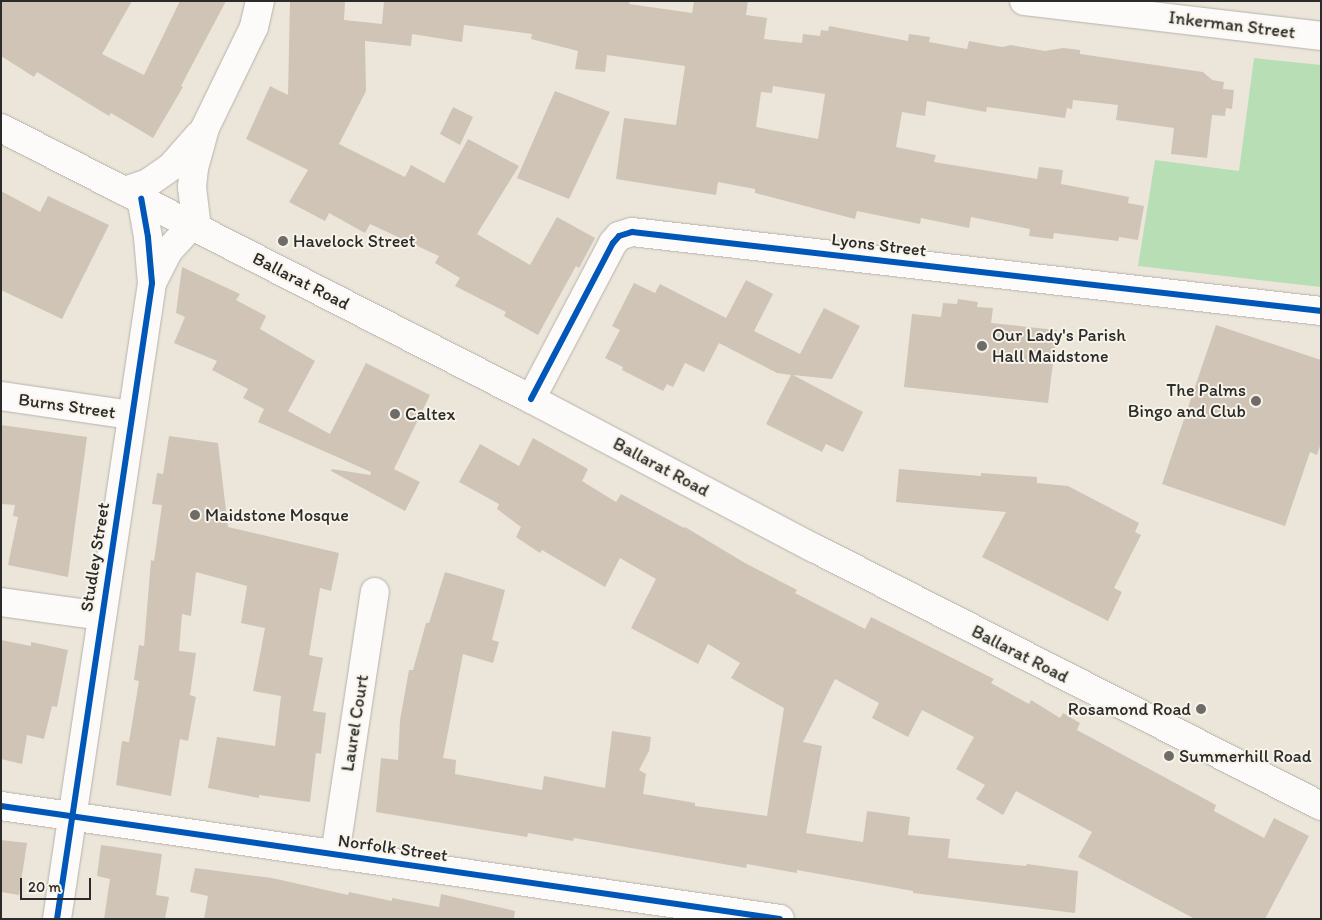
<!DOCTYPE html>
<style>
body{margin:0}
#map{position:relative;width:1322px;height:920px;overflow:hidden;background:#ece6da;font-family:Itim,sans-serif}
div>[style]{position:absolute}
[style*='--x']{left:calc(var(--x)*1px);top:calc(var(--y)*1px);width:calc(var(--w)*1px);rotate:calc(var(--a)*1deg)}
.green>*{inset:0;background:#b7deb4}
.building>*{inset:0;background:#cfc4b6}
.roads{filter:drop-shadow(0 0 1px #b6b2ab) drop-shadow(0 0 1px #b6b2ab)}
.minor>*{height:28px;margin:-14px;padding:0 14px;transform-origin:14px;border-radius:14px;background:#fcfbf9}
.trunk>*{height:28px;margin:-14px;padding:0 14px;transform-origin:14px;border-radius:14px;background:#fcfbf9}
.cycleway>*{height:6px;margin:-3px;padding:0 3px;transform-origin:3px;border-radius:3px;background:#0057b8}
.dots>*{width:14px;height:14px;translate:-50% -50%;box-sizing:border-box;border:2px solid #f7f3e8;border-radius:50%}
span{translate:-50% -50%;white-space:nowrap;text-align:center;line-height:1.15;-webkit-text-stroke:4px #f7f3e8;paint-order:stroke}
.street-label{font-size:18px;color:#2b2b2b}
.poi-label{font-size:18px;color:#2b2b2b}
.left{translate:0 -50%;text-align:left}
.right{translate:-100% -50%;text-align:right}
.frame{position:absolute;inset:0;border:2px solid #2b2b2b;pointer-events:none}
.scale{position:absolute;left:20px;top:878px;width:71px;height:22px;box-sizing:border-box;border:2px solid #2b2b2b;border-top:0;padding-left:6px;font-size:15px;line-height:18px;white-space:nowrap;color:#2b2b2b;-webkit-text-stroke:4px #f7f3e8;paint-order:stroke}
</style>
<div id="map">
<div class="green">
<div style="clip-path:polygon(1254px 58px,1321px 65px,1321px 287px,1138px 266px,1155px 160px,1239px 171px)"></div>
</div>
<div class="building">
<div style="clip-path:polygon(1px 1px,132px 1px,102px 54px,144px 75px,180px 1px,226px 1px,181px 86px,183px 87px,153px 138px,111px 113px,109px 116px,37px 72px,34px 77px,1px 56px)"></div>
<div style="clip-path:polygon(evenodd,290px 1px,345px 1px,344px 20px,382px 24px,384px 1px,630px 1px,629px 4px,692px 13px,694px 1px,748px 1px,746px 15px,767px 18px,764px 39px,802px 43px,803px 34px,820px 36px,821px 30px,828px 31px,829px 26px,908px 41px,909px 34px,930px 37px,929px 42px,967px 49px,969px 41px,1002px 47px,1011px 45px,1045px 51px,1063px 48px,1080px 50px,1080px 54px,1203px 72px,1212px 80px,1224px 82px,1223px 89px,1234px 90px,1232px 109px,1226px 108px,1225px 116px,1212px 115px,1207px 158px,1171px 154px,1174px 128px,1116px 120px,1118px 105px,1073px 100px,1072px 109px,1067px 108px,1065px 118px,987px 107px,986px 112px,927px 101px,925px 116px,902px 112px,896px 147px,936px 155px,934px 162px,1037px 179px,1039px 167px,1063px 170px,1061px 184px,1129px 197px,1128px 203px,1144px 206px,1138px 240px,1119px 237px,1118px 241px,1054px 233px,1053px 239px,1029px 236px,1030px 229px,971px 217px,969px 228px,921px 218px,920px 224px,857px 211px,855px 219px,755px 193px,755px 189px,718px 182px,716px 195px,616px 179px,624px 118px,676px 125px,685px 66px,607px 55px,605px 72px,575px 69px,578px 51px,531px 39px,532px 34px,464px 25px,462px 42px,412px 34px,411px 46px,365px 41px,366px 91px,339px 144px,405px 177px,411px 165px,444px 183px,468px 139px,519px 166px,477px 234px,530px 265px,557px 217px,595px 238px,579px 268px,576px 266px,538px 335px,504px 316px,506px 312px,455px 286px,460px 278px,435px 263px,439px 256px,370px 224px,365px 233px,329px 213px,325px 221px,289px 202px,308px 170px,246px 139px,270px 86px,288px 95px,290px 1px,773px 86px,825px 94px,818px 139px,756px 127px,761px 92px,772px 93px,773px 86px)"></div>
<div style="clip-path:polygon(555px 91px,610px 112px,569px 199px,517px 178px)"></div>
<div style="clip-path:polygon(453px 107px,473px 117px,460px 145px,440px 134px)"></div>
<div style="clip-path:polygon(1px 191px,40px 212px,48px 196px,109px 225px,62px 319px,1px 290px)"></div>
<div style="clip-path:polygon(182px 267px,240px 294px,236px 300px,266px 316px,260px 329px,315px 361px,288px 411px,330px 434px,366px 363px,430px 395px,394px 469px,420px 482px,405px 511px,331px 471px,332px 469px,370px 475px,371px 472px,258px 422px,264px 409px,243px 398px,248px 389px,212px 370px,217px 361px,174px 343px,185px 317px,176px 313px)"></div>
<div style="clip-path:polygon(746px 280px,773px 294px,754px 331px,800px 354px,824px 308px,860px 326px,832px 379px,793px 375px,863px 412px,843px 452px,826px 444px,822px 452px,766px 424px,791px 375px,777px 373px,719px 343px,704px 372px,685px 363px,673px 387px,667px 384px,663px 391px,622px 370px,623px 367px,605px 358px,620px 330px,612px 326px,634px 283px,655px 293px,660px 284px,726px 318px)"></div>
<div style="clip-path:polygon(958px 299px,978px 302px,977px 307px,993px 308px,991px 323px,1057px 330px,1048px 403px,904px 387px,912px 314px,941px 317px,943px 303px,957px 304px)"></div>
<div style="clip-path:polygon(1216px 325px,1321px 360px,1321px 443px,1317px 455px,1310px 452px,1285px 526px,1162px 484px)"></div>
<div style="clip-path:polygon(1px 425px,87px 437px,68px 577px,8px 565px,18px 517px,13px 516px,15px 505px,1px 504px)"></div>
<div style="clip-path:polygon(169px 436px,218px 443px,228px 527px,339px 553px,331px 591px,320px 588px,309px 655px,323px 658px,313px 711px,326px 713px,321px 754px,316px 753px,310px 802px,259px 795px,259px 798px,208px 788px,217px 737px,275px 746px,281px 696px,253px 691px,265px 628px,241px 623px,247px 586px,196px 572px,191px 616px,182px 614px,179px 651px,196px 653px,190px 695px,196px 697px,188px 741px,180px 739px,171px 796px,116px 785px,122px 741px,129px 742px,139px 681px,134px 680px,139px 645px,144px 646px,151px 560px,154px 561px,162px 505px,152px 504px,157px 473px,163px 474px)"></div>
<div style="clip-path:polygon(533px 438px,588px 469px,582px 481px,616px 502px,621px 494px,684px 528px,685px 527px,745px 563px,797px 590px,795px 593px,865px 629px,871px 617px,994px 679px,991px 683px,1029px 704px,1031px 700px,1060px 718px,1063px 713px,1080px 723px,1077px 730px,1216px 805px,1214px 811px,1264px 838px,1274px 818px,1309px 836px,1265px 919px,1195px 919px,1078px 857px,1092px 832px,1016px 791px,1003px 815px,976px 799px,985px 785px,956px 769px,974px 737px,922px 710px,908px 737px,872px 718px,879px 703px,835px 679px,803px 742px,822px 746px,806px 833px,863px 842px,867px 811px,910px 817px,908px 835px,950px 839px,948px 858px,1026px 866px,1027px 864px,1078px 871px,1075px 913px,913px 893px,913px 891px,797px 870px,797px 873px,747px 864px,746px 868px,574px 838px,573px 841px,528px 833px,527px 837px,376px 812px,381px 758px,398px 760px,400px 720px,409px 670px,413px 670px,426px 623px,429px 623px,445px 572px,505px 590px,492px 640px,499px 642px,493px 663px,463px 654px,443px 758px,456px 760px,455px 774px,542px 790px,544px 776px,605px 788px,612px 731px,651px 737px,649px 751px,639px 770px,646px 774px,643px 794px,695px 803px,695px 806px,767px 816px,784px 708px,731px 678px,740px 663px,708px 644px,698px 664px,631px 628px,656px 579px,620px 558px,605px 587px,542px 550px,540px 553px,516px 537px,521px 527px,497px 509px,499px 504px,459px 482px,480px 444px,519px 466px)"></div>
<div style="clip-path:polygon(899px 469px,981px 476px,981px 473px,1037px 477px,1037px 483px,1068px 486px,1139px 523px,1135px 532px,1141px 535px,1114px 588px,1122px 592px,1108px 621px,982px 557px,1006px 512px,896px 502px)"></div>
<div style="clip-path:polygon(1px 640px,31px 646px,31px 642px,68px 650px,57px 707px,52px 706px,44px 739px,27px 735px,22px 764px,1px 759px)"></div>
<div style="clip-path:polygon(1px 840px,27px 843px,19px 895px,1px 892px)"></div>
<div style="clip-path:polygon(101px 845px,162px 854px,156px 895px,169px 897px,165px 919px,104px 919px,110px 879px,97px 876px)"></div>
<div style="clip-path:polygon(195px 868px,272px 878px,348px 895px,349px 892px,392px 901px,392px 898px,439px 907px,441px 894px,515px 911px,514px 919px,204px 919px,208px 896px,190px 892px)"></div>
</div>
<div class="roads">
<div class="minor">
<div style="--x:1024;--y:1;--w:299;--a:6.7"></div>
<div style="--x:124;--y:191;--w:25;--a:-18"></div>
<div style="--x:148;--y:183;--w:29;--a:-35"></div>
<div style="--x:172;--y:166;--w:41;--a:-48.9"></div>
<div style="--x:197;--y:228;--w:41;--a:-97"></div>
<div style="--x:192;--y:187;--w:19;--a:-84"></div>
<div style="--x:194;--y:168;--w:41;--a:-74.6"></div>
<div style="--x:205;--y:128;--w:112;--a:-64.1"></div>
<div style="--x:254;--y:27;--w:27;--a:-77"></div>
<div style="--x:152;--y:283;--w:36;--a:-63"></div>
<div style="--x:168;--y:251;--w:35;--a:-47"></div>
<div style="--x:1;--y:396;--w:132;--a:8.3"></div>
<div style="--x:531;--y:399;--w:176;--a:-62.3"></div>
<div style="--x:613;--y:243;--w:9;--a:-49"></div>
<div style="--x:619;--y:236;--w:14;--a:-17"></div>
<div style="--x:632;--y:232;--w:694;--a:6.54"></div>
<div style="--x:1;--y:602;--w:102;--a:7.9"></div>
<div style="--x:1;--y:806;--w:787;--a:8.25"></div>
<div style="--x:335;--y:855;--w:266;--a:-81.4"></div>
<div style="--x:57;--y:919;--w:643;--a:-81.5"></div>
<div style="--x:152;--y:283;--w:46;--a:-95"></div>
<div style="--x:148;--y:237;--w:39;--a:-100"></div>
</div>
<div class="trunk">
<div style="--x:1;--y:128;--w:595;--a:27.08"></div>
<div style="--x:531;--y:399;--w:320;--a:27.8"></div>
<div style="--x:814;--y:548;--w:569;--a:26.97"></div>
</div>
</div>
<div class="cycleway">
<div style="--x:531;--y:399;--w:176;--a:-62.3"></div>
<div style="--x:613;--y:243;--w:9;--a:-49"></div>
<div style="--x:619;--y:236;--w:14;--a:-17"></div>
<div style="--x:632;--y:232;--w:694;--a:6.54"></div>
<div style="--x:1;--y:806;--w:787;--a:8.25"></div>
<div style="--x:57;--y:919;--w:643;--a:-81.5"></div>
<div style="--x:152;--y:283;--w:46;--a:-95"></div>
<div style="--x:148;--y:237;--w:39;--a:-100"></div>
</div>
<div class="dots">
<div style="left:283px;top:241px;background:#6f6c68"></div>
<div style="left:982px;top:346px;background:#6f6c68"></div>
<div style="left:1256px;top:401px;background:#6f6c68"></div>
<div style="left:395px;top:414px;background:#6f6c68"></div>
<div style="left:195px;top:515px;background:#6f6c68"></div>
<div style="left:1201px;top:709px;background:#6f6c68"></div>
<div style="left:1169px;top:756px;background:#6f6c68"></div>
</div>
<div class="street-label">
<span style="left:1232px;top:25px;rotate:7deg">Inkerman Street</span>
<span style="left:879px;top:245px;rotate:7deg">Lyons Street</span>
<span style="left:301px;top:281px;rotate:27deg">Ballarat Road</span>
<span style="left:67px;top:406px;rotate:8deg">Burns Street</span>
<span style="left:661px;top:467px;rotate:28deg">Ballarat Road</span>
<span style="left:95px;top:557px;rotate:-81deg">Studley Street</span>
<span style="left:1020px;top:654px;rotate:27deg">Ballarat Road</span>
<span style="left:355px;top:723px;rotate:-81deg">Laurel Court</span>
<span style="left:393px;top:848px;rotate:8deg">Norfolk Street</span>
</div>
<div class="poi-label">
<span class="left" style="left:293px;top:241px">Havelock Street</span>
<span class="left" style="left:992px;top:346px">Our Lady's Parish<br>Hall Maidstone</span>
<span class="right" style="left:1246px;top:401px">The Palms<br>Bingo and Club</span>
<span class="left" style="left:405px;top:414px">Caltex</span>
<span class="left" style="left:205px;top:515px">Maidstone Mosque</span>
<span class="right" style="left:1191px;top:709px">Rosamond Road</span>
<span class="left" style="left:1179px;top:756px">Summerhill Road</span>
</div>
<div class="frame"></div>
<div class="scale">20 m</div>
</div>
